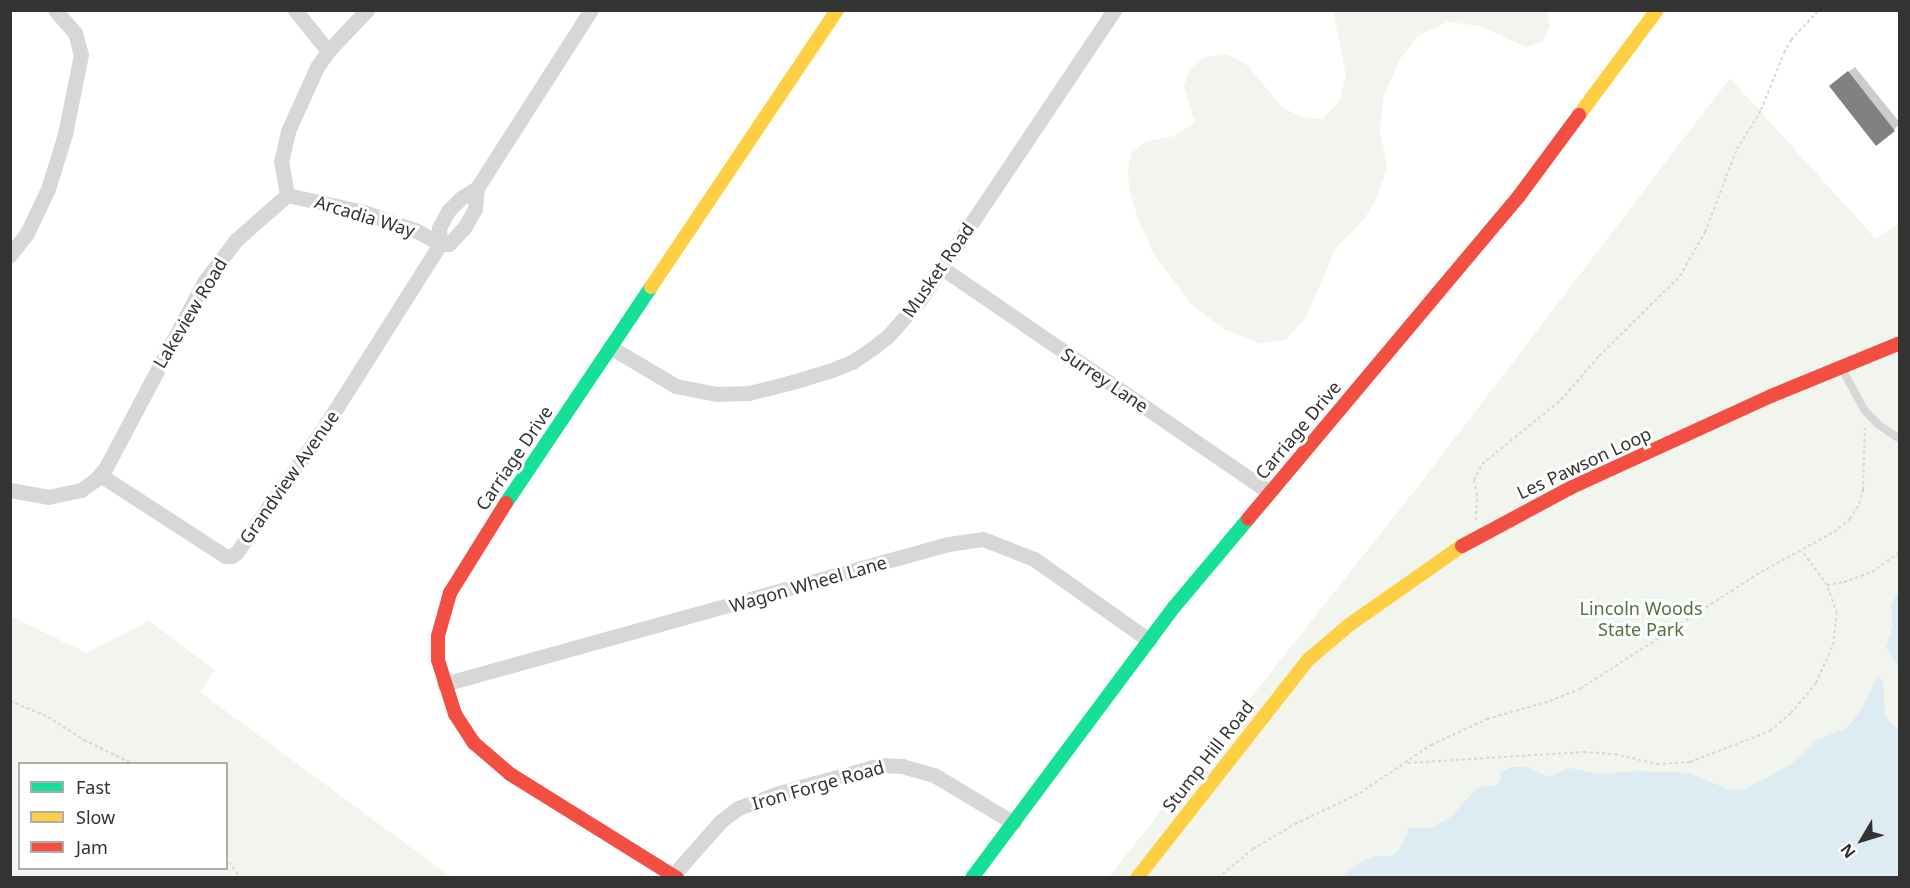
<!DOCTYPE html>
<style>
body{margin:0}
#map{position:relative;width:1910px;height:888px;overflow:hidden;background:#fff;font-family:"Noto Sans",sans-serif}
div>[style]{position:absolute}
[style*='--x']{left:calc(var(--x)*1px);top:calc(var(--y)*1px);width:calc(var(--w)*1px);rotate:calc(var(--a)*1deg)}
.green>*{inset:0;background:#f1f5ed}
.water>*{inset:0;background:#ddebf3}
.shadow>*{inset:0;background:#0003}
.building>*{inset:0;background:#818181}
.path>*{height:2px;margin-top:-1px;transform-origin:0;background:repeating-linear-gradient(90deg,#d6d6d6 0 3px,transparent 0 6px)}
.lane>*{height:8px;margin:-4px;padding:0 4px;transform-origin:4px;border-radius:4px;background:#d7d7d7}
.street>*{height:15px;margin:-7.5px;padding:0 7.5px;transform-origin:7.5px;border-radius:7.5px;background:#d7d7d7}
.fast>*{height:14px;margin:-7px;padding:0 7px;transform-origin:7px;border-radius:7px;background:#16e098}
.slow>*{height:14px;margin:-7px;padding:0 7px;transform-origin:7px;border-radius:7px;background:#ffcf43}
.jam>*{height:14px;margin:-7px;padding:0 7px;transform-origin:7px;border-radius:7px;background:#f24e42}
span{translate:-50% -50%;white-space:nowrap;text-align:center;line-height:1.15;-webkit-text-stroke:6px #fff;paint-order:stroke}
.street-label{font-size:18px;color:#333}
.park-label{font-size:18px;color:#56703f}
.frame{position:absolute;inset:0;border:12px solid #333;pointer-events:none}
.legend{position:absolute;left:18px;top:762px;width:210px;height:108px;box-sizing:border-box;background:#fff;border:2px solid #adadad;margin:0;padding:8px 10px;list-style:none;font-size:18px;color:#333}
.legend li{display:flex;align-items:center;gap:12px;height:30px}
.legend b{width:30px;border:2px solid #adadad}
.north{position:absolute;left:1832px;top:810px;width:60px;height:60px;-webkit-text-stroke:4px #fff;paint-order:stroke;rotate:232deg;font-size:16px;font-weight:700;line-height:24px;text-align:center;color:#333}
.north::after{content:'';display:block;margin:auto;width:21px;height:27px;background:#333;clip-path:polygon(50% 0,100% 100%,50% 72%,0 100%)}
</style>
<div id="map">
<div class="green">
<div style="clip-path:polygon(1333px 11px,1547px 11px,1550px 26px,1543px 41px,1526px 47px,1480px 26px,1448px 22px,1419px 35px,1400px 59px,1383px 98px,1380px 131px,1387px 167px,1377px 198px,1364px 219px,1335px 250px,1307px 315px,1286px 340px,1259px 343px,1225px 330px,1194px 307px,1154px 255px,1137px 216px,1129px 188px,1128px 171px,1131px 153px,1147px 141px,1175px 136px,1195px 122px,1184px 86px,1190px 69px,1205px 57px,1228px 54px,1248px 66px,1282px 107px,1301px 117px,1323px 119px,1339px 102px,1346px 75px)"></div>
<div style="clip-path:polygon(1730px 78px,1876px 239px,1899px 223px,1899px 877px,1108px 878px,1426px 476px)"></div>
<div style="clip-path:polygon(evenodd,10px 616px,87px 653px,149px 621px,215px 670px,200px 692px,451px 877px,11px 877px,10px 616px,20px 764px,226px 764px,226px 868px,20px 868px,20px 764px)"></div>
</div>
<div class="water">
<div style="clip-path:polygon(1899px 591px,1899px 667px,1886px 648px,1893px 626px,1891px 605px)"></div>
<div style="clip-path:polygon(1877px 676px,1883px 680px,1885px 714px,1890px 723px,1899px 730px,1899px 877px,1341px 877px,1361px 862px,1376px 856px,1393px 856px,1402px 846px,1409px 828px,1430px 828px,1450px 818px,1476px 789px,1483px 786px,1495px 786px,1501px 780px,1500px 772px,1512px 767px,1527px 767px,1548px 777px,1570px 768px,1601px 774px,1636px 771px,1689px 773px,1730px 790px,1747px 788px,1792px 764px,1817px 740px,1847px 728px,1862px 709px)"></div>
</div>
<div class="shadow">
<div style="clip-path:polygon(1855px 67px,1900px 123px,1894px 130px,1837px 80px)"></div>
</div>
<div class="building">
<div style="clip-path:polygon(1848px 71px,1895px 131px,1876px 146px,1829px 86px)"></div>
</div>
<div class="path">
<div style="--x:1476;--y:520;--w:25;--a:-88"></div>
<div style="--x:1477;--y:495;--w:15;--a:-101"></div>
<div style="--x:1474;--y:480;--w:18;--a:-63"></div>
<div style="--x:1482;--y:464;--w:102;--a:-39"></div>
<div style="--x:1561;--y:400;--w:58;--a:-49.2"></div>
<div style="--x:1599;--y:356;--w:114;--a:-44.6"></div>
<div style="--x:1680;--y:276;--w:51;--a:-60.4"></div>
<div style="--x:1705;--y:232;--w:89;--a:-68.9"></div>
<div style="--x:1737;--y:149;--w:46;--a:-58.4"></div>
<div style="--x:1761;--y:110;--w:61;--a:-68"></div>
<div style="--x:1784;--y:53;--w:15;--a:-62"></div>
<div style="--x:1791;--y:40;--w:41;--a:-47"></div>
<div style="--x:1827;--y:585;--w:17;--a:-10"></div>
<div style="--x:1844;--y:582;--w:30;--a:-20"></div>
<div style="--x:1872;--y:572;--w:34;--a:-36"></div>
<div style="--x:10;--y:701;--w:41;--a:22.8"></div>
<div style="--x:48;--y:717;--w:43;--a:32.6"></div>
<div style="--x:84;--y:740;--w:55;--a:26.1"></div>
<div style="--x:1408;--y:763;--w:176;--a:-3.6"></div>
<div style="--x:1584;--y:752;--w:31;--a:4"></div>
<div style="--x:1615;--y:754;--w:43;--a:13.4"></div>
<div style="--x:1657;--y:764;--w:33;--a:-3"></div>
<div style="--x:1690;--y:762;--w:86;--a:-21.2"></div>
<div style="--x:1770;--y:731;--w:28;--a:-41"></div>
<div style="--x:1791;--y:713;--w:39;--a:-50"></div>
<div style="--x:1816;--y:683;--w:42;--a:-65.9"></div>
<div style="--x:1833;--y:645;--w:32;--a:-83"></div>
<div style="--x:1837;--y:613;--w:30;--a:-110"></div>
<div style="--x:1827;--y:585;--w:42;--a:-126.3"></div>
<div style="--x:226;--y:857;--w:25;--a:56"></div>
<div style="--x:1218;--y:878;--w:45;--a:-39.6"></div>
<div style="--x:1253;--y:849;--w:49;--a:-30.8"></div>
<div style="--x:1295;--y:824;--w:72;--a:-25.5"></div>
<div style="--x:1360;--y:793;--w:86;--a:-34.1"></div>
<div style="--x:1431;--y:745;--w:62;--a:-24.9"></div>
<div style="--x:1487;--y:719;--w:66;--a:-15.9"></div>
<div style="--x:1550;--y:701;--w:32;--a:-22"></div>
<div style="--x:1580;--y:689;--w:216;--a:-32.9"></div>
<div style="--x:1761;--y:572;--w:83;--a:-28.7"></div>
<div style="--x:1834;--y:532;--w:21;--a:-39"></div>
<div style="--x:1850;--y:519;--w:17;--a:-59"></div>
<div style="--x:1859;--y:504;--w:15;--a:-74"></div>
<div style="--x:1863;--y:490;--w:62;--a:-88.2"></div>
</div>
<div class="lane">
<div style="--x:1842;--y:369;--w:48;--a:61.3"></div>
<div style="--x:1865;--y:411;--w:20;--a:45"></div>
<div style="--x:1879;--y:425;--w:25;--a:34"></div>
</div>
<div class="street">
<div style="--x:295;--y:10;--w:53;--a:51.2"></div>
<div style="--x:287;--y:195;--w:34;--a:-100"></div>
<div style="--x:281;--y:162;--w:32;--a:-77"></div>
<div style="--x:288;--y:131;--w:70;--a:-65.6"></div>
<div style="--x:317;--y:67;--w:19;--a:-55"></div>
<div style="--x:328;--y:51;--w:57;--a:-46.4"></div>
<div style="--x:287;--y:195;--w:79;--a:12.4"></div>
<div style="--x:364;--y:212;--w:56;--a:19.7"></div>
<div style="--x:417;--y:231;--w:26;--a:29"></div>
<div style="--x:440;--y:244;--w:9;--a:0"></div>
<div style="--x:449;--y:244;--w:22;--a:-47"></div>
<div style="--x:464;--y:228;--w:22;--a:-60"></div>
<div style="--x:475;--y:209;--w:21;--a:-85"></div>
<div style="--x:10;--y:255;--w:28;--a:-52"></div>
<div style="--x:27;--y:233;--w:49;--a:-64.5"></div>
<div style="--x:48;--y:189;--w:58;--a:-72.8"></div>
<div style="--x:65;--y:134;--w:81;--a:-78.6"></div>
<div style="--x:81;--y:55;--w:23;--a:-105"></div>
<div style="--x:75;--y:33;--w:30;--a:-131"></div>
<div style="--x:942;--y:268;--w:396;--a:34.4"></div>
<div style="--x:610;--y:347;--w:77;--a:30.6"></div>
<div style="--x:676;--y:386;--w:42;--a:11"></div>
<div style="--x:717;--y:394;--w:32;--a:-2"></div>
<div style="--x:749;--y:393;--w:41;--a:-14"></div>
<div style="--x:789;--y:383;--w:45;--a:-16.8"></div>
<div style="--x:832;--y:370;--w:22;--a:-22"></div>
<div style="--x:852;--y:362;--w:27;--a:-34"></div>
<div style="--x:874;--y:347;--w:18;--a:-38"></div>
<div style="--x:888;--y:336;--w:48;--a:-48.4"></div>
<div style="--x:920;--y:300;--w:349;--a:-56.2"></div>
<div style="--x:100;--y:475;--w:149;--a:32.9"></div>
<div style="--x:225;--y:556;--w:7;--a:0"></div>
<div style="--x:232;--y:556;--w:6;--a:-39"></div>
<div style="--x:237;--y:552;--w:154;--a:-55.1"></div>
<div style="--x:325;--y:426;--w:215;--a:-57.7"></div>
<div style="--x:440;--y:244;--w:16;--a:-94"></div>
<div style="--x:439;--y:228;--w:19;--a:-62"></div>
<div style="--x:448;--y:211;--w:18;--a:-45"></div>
<div style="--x:461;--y:198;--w:19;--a:-32"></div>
<div style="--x:477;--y:188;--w:211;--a:-57.4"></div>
<div style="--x:10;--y:490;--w:39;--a:10"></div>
<div style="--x:48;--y:497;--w:34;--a:-12"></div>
<div style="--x:81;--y:490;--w:17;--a:-36"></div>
<div style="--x:95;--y:480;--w:15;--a:-48"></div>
<div style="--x:105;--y:469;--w:212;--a:-62.1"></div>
<div style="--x:204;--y:282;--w:53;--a:-52.7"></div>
<div style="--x:236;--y:240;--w:68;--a:-41.4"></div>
<div style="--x:444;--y:684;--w:523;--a:-15.52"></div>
<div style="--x:948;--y:544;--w:35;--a:-8"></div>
<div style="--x:983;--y:539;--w:55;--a:21.4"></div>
<div style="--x:1034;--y:559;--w:141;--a:35.2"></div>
<div style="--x:673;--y:875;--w:72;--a:-48.4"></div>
<div style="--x:721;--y:821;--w:21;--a:-37"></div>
<div style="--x:738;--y:808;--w:44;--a:-20.1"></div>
<div style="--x:779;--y:793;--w:106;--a:-15.4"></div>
<div style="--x:881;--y:765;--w:21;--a:3"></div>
<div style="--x:902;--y:766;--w:33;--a:16"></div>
<div style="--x:934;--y:775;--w:93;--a:31"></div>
</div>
<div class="fast">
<div style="--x:506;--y:503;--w:260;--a:-56.1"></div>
<div style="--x:972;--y:878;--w:339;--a:-53.3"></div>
<div style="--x:1175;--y:606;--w:114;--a:-50"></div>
</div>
<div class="slow">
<div style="--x:1579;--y:115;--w:131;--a:-53.4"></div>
<div style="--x:651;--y:287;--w:334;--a:-56.1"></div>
<div style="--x:1137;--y:878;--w:278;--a:-51.9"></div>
<div style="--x:1309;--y:659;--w:52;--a:-40.4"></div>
<div style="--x:1349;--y:625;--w:138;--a:-35"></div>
</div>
<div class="jam">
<div style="--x:506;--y:503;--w:106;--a:121.9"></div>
<div style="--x:450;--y:593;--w:45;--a:105.6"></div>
<div style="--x:438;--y:636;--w:24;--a:90"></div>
<div style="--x:438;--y:660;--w:57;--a:72.5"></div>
<div style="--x:455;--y:714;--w:35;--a:57"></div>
<div style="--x:474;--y:743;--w:48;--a:40.7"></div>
<div style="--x:510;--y:774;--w:197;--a:31.9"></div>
<div style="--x:1248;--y:519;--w:422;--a:-50"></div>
<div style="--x:1519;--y:196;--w:101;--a:-53.5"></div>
<div style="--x:1462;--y:546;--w:123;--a:-28.2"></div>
<div style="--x:1570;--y:488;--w:221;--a:-24.6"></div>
<div style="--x:1771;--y:396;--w:139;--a:-22.3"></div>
</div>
<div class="street-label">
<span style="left:365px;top:216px;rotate:17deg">Arcadia Way</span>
<span style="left:938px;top:270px;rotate:-55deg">Musket Road</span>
<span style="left:190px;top:313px;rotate:-59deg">Lakeview Road</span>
<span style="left:1105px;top:380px;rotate:34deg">Surrey Lane</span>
<span style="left:1298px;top:430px;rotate:-50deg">Carriage Drive</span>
<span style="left:514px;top:458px;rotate:-56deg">Carriage Drive</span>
<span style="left:1584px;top:463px;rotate:-25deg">Les Pawson Loop</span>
<span style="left:289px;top:477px;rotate:-55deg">Grandview Avenue</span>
<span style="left:808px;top:584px;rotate:-16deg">Wagon Wheel Lane</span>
<span style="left:1208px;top:756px;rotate:-52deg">Stump Hill Road</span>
<span style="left:818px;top:785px;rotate:-16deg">Iron Forge Road</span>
</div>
<div class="park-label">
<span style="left:1641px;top:619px">Lincoln Woods<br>State Park</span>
</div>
<div class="frame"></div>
<ul class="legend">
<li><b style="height:8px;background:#16e098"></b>Fast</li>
<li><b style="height:8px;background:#ffcf43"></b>Slow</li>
<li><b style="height:8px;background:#f24e42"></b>Jam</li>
</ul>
<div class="north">N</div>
</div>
